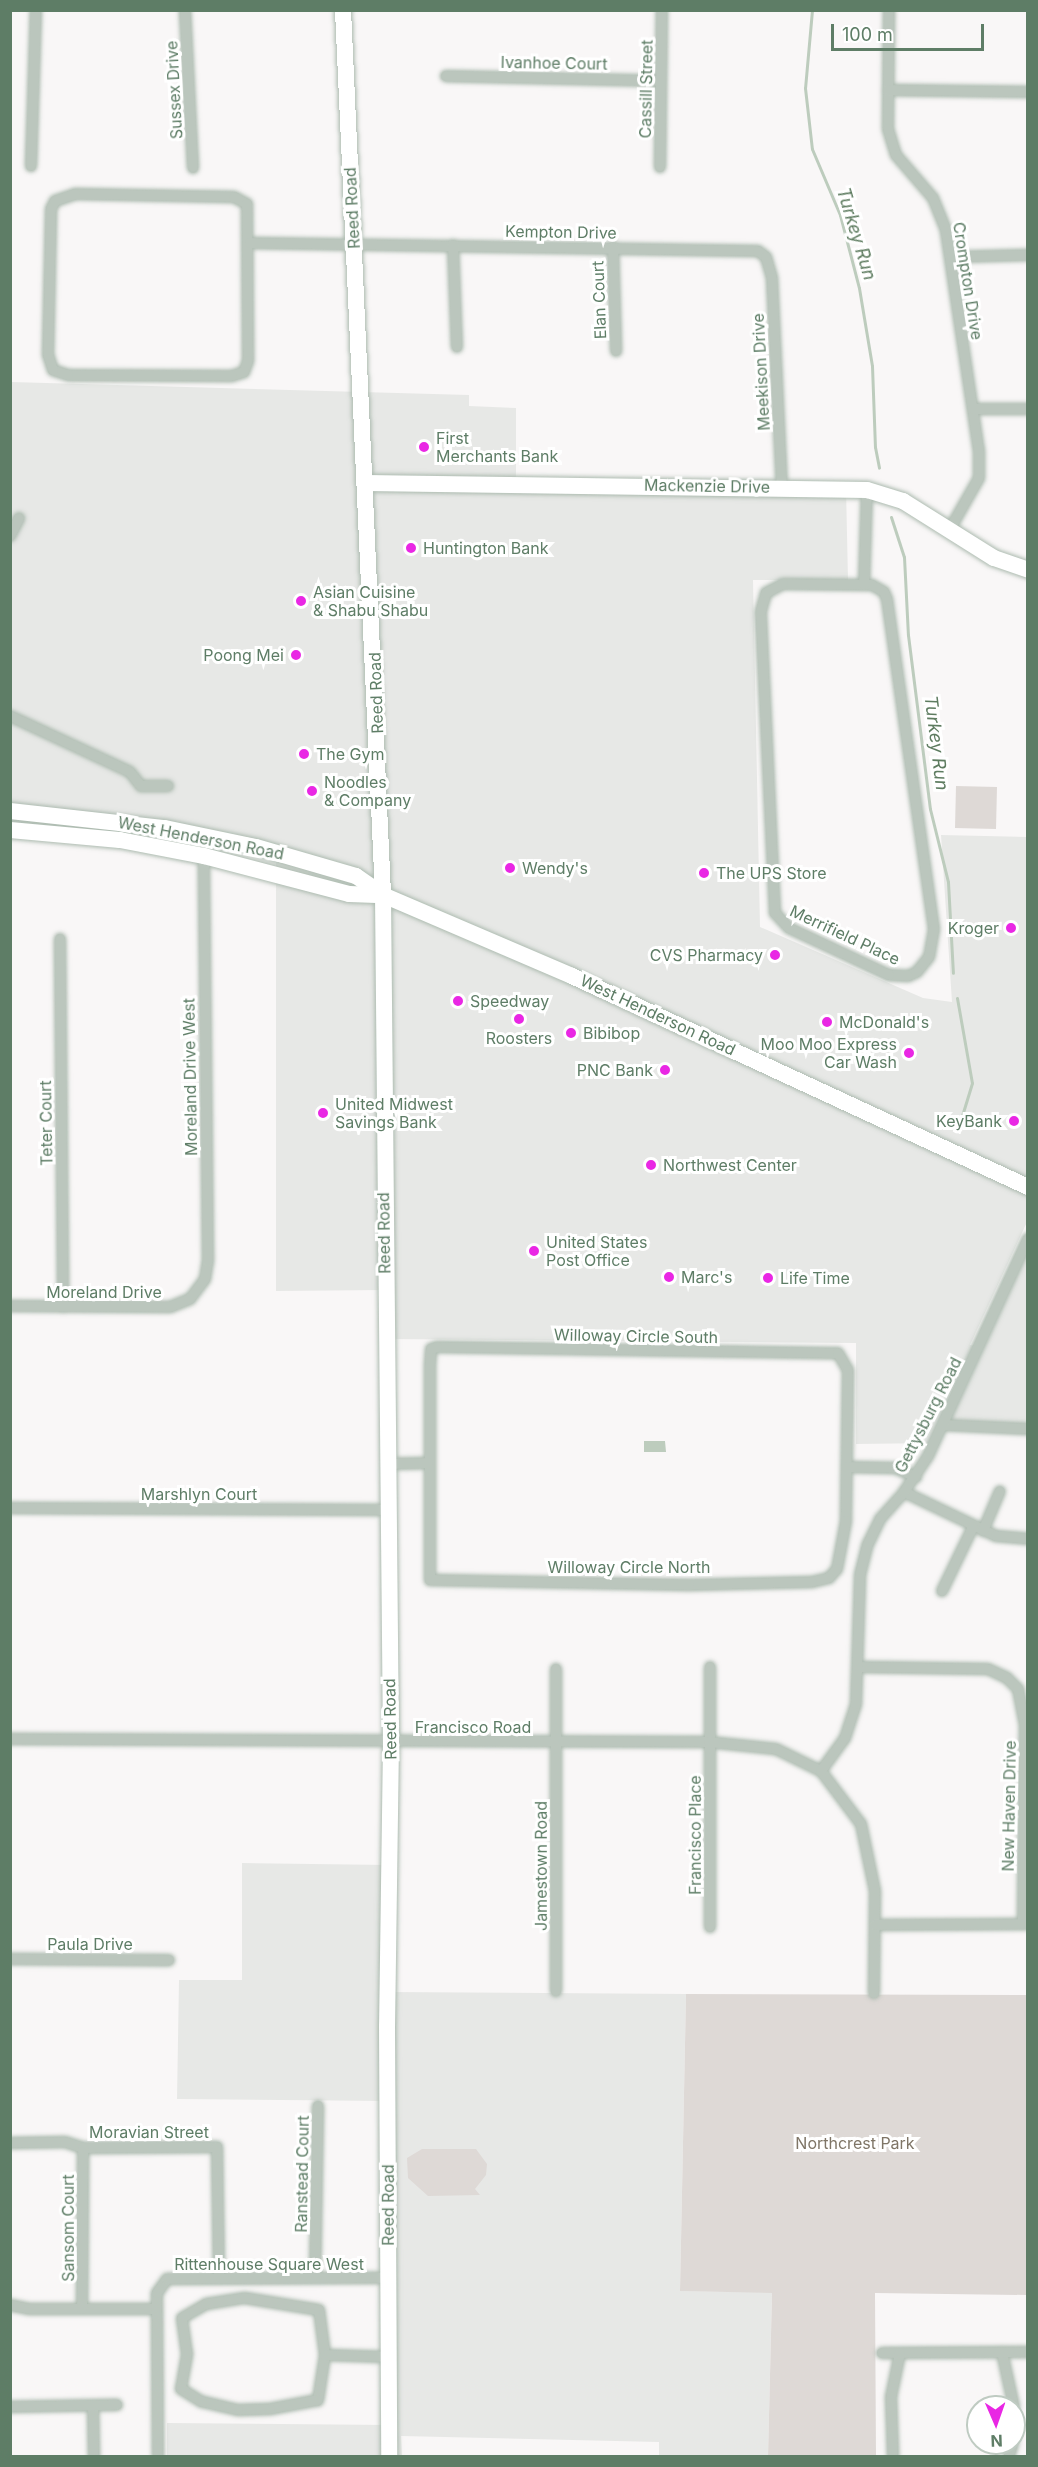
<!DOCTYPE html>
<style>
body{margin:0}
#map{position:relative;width:1038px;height:2467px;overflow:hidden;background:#f9f7f7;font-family:Inter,sans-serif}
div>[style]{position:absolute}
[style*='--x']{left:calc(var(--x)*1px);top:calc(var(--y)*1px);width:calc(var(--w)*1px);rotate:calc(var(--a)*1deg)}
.built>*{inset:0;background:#e7e8e6}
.green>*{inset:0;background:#ded9d6}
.water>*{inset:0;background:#bdccbd}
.stream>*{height:3px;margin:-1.5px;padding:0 1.5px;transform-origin:1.5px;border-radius:1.5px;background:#bdccbd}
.roads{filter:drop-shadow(0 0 2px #adbbb0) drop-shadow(0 0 2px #adbbb0)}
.street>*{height:10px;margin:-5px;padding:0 5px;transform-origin:5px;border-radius:5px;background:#bbc6bd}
.secondary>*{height:16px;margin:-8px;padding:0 8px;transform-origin:8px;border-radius:8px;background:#fff}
.dots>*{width:16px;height:16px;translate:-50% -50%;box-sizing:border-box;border:3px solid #fff;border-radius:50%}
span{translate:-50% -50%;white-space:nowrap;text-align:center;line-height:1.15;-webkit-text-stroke:6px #fff;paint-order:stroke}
.street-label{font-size:16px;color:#5e7d66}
.poi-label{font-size:16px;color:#5e7d66}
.left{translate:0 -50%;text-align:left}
.right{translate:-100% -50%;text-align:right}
.park-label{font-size:16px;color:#7f7566}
.water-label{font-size:18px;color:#5e7c60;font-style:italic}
.frame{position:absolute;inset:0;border:12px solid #5e7d66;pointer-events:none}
.north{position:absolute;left:966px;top:2395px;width:60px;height:60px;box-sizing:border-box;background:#fff;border:2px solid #bfcbc2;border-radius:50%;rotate:178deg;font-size:16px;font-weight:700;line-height:24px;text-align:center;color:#5e7d66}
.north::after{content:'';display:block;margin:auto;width:21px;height:27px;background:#e927e4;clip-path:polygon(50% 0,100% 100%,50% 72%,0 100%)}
.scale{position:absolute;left:831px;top:24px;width:153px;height:27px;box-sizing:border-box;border:3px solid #5e7d66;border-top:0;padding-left:8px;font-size:18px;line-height:21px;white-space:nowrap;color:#5e7d66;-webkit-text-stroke:4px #fff;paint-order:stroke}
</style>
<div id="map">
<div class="built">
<div style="clip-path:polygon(11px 382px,469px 395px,469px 406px,516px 408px,516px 484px,846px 488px,848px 580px,753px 580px,760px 927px,923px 998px,952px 1002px,941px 835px,1027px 837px,1027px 1222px,970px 1345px,979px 1346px,1027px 1239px,1027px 1429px,943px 1425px,934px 1443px,856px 1444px,856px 1343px,385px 1339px,384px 1290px,276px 1291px,276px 855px,256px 847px,11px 820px)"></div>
<div style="clip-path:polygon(242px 1863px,389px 1865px,388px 1992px,686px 1994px,680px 2291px,772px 2292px,768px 2456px,659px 2456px,659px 2442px,401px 2436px,402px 2456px,167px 2456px,167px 2423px,389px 2425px,389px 2101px,177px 2099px,179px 1980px,242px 1980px)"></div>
</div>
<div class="green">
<div style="clip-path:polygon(956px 786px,997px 787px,996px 829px,955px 828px)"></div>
<div style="clip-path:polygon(686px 1994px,1027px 1995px,1027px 2295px,875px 2293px,876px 2456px,768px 2456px,772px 2293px,680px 2291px)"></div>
<div style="clip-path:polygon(422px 2149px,476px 2149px,487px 2164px,486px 2175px,475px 2189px,480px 2195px,428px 2196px,408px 2178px,407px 2158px)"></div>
</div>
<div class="water">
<div style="clip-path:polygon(644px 1441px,665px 1441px,666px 1452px,644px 1452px)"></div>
</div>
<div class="stream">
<div style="--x:812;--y:10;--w:78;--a:95.1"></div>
<div style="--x:805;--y:88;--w:61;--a:83.5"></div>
<div style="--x:812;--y:149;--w:72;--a:67"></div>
<div style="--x:840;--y:215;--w:75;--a:75.4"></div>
<div style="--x:859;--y:288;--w:79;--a:80.5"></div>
<div style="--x:872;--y:366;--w:81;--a:87.9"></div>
<div style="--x:875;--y:447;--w:21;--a:79"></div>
<div style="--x:891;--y:517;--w:42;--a:72"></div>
<div style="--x:904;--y:557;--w:78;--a:87.1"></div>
<div style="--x:908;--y:635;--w:175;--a:82.8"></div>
<div style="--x:930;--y:809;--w:75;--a:76.1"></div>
<div style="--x:948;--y:882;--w:91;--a:86.9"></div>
<div style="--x:957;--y:998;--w:86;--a:80"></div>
<div style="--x:972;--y:1083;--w:34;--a:107"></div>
</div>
<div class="roads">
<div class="street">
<div style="--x:185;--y:10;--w:158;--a:87.1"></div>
<div style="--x:889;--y:10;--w:119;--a:90.5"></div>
<div style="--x:888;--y:129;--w:27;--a:73"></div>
<div style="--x:896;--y:155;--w:57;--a:49.3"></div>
<div style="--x:933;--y:198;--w:35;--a:68"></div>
<div style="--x:946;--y:231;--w:222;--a:81.5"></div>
<div style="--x:979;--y:451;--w:27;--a:90"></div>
<div style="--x:979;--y:478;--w:59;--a:119.6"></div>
<div style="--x:446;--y:76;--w:215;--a:1.3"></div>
<div style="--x:888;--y:90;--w:140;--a:0.8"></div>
<div style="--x:31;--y:166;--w:156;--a:-88.2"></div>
<div style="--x:660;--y:167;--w:157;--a:-89.3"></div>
<div style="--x:75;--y:194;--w:159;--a:1.1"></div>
<div style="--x:234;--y:197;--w:15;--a:28"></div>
<div style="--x:247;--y:204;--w:157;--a:89.6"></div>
<div style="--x:248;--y:361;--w:12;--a:110"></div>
<div style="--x:244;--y:372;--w:13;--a:162"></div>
<div style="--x:232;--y:376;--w:164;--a:-179.7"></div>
<div style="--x:68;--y:375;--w:16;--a:-162"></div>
<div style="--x:53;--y:370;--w:16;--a:-108"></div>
<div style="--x:48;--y:355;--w:146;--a:-88.8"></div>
<div style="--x:51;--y:209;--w:9;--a:-63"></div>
<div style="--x:55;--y:201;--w:21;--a:-19"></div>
<div style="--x:250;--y:243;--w:508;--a:0.9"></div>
<div style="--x:758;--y:251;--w:10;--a:37"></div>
<div style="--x:766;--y:257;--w:22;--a:74"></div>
<div style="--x:772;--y:278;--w:209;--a:87.3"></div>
<div style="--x:453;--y:245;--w:102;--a:87.8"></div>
<div style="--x:613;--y:247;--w:104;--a:88.3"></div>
<div style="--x:952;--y:257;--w:76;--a:-1.5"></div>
<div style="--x:974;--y:409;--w:54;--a:0"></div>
<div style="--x:10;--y:536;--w:20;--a:-63"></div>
<div style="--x:783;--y:584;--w:89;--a:0.6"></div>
<div style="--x:872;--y:585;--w:14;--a:30"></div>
<div style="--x:884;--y:592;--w:8;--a:67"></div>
<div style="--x:887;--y:599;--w:333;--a:81.9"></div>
<div style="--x:934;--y:929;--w:28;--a:100"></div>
<div style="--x:929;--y:957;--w:19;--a:129"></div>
<div style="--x:917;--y:972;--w:10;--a:156"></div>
<div style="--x:908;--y:976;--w:19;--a:-177"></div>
<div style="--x:889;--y:975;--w:110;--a:-154.8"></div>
<div style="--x:789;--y:928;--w:21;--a:-133"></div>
<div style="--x:775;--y:913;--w:302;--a:-92.7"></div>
<div style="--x:761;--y:611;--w:19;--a:-74"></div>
<div style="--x:766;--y:593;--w:19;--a:-28"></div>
<div style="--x:864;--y:584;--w:94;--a:-88.2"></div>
<div style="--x:10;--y:716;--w:132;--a:25"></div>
<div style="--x:130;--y:772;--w:18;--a:52"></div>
<div style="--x:141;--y:786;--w:27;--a:0"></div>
<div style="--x:60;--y:939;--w:368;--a:89.5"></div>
<div style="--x:10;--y:1306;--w:160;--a:0.4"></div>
<div style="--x:170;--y:1307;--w:22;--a:-22"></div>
<div style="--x:190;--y:1299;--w:25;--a:-53"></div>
<div style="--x:205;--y:1279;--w:18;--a:-81"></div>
<div style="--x:208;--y:1261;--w:405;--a:-90.6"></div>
<div style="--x:437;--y:1347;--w:401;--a:0.9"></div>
<div style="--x:838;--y:1353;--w:20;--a:60"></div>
<div style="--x:848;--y:1370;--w:151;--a:90.8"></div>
<div style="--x:846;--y:1521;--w:49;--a:100.6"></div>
<div style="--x:837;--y:1569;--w:12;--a:132"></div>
<div style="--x:829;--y:1578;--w:17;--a:167"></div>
<div style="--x:812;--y:1582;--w:123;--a:178.6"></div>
<div style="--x:689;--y:1585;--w:259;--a:-178.9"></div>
<div style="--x:430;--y:1580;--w:215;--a:-90"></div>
<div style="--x:430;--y:1365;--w:16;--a:-86"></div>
<div style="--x:431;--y:1349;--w:6;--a:-18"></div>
<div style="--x:943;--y:1425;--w:85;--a:2.7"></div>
<div style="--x:387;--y:1464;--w:41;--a:-1.4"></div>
<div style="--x:847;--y:1467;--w:48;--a:1.2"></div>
<div style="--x:895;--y:1468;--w:23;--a:23"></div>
<div style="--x:904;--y:1492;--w:102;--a:25.6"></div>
<div style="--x:996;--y:1536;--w:32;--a:5"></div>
<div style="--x:10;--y:1508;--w:378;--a:0.3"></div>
<div style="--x:983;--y:1531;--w:43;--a:-67"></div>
<div style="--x:942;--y:1591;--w:71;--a:-64.2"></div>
<div style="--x:710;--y:1667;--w:260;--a:90"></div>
<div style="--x:858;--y:1667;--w:130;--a:0.9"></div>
<div style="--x:988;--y:1669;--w:21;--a:25"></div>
<div style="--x:1007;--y:1678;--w:16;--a:45"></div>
<div style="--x:1018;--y:1689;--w:36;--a:79"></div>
<div style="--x:1025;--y:1724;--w:200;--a:90.6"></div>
<div style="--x:10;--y:1739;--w:699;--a:0.25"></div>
<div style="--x:709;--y:1742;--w:67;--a:6"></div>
<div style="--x:776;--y:1749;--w:50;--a:26.1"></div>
<div style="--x:821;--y:1771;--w:66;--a:53"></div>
<div style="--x:861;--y:1824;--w:68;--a:78.2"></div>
<div style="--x:875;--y:1891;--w:102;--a:90.6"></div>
<div style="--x:821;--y:1771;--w:41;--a:-54"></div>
<div style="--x:845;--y:1738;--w:36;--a:-72"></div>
<div style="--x:856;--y:1704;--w:129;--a:-88.2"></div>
<div style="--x:860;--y:1575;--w:32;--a:-76"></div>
<div style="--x:868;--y:1544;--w:28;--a:-64"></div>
<div style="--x:880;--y:1519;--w:36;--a:-48"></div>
<div style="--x:904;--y:1492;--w:43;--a:-56.3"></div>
<div style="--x:928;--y:1456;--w:239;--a:-65.3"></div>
<div style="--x:875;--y:1925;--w:153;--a:-0.4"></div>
<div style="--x:10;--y:1959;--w:159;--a:0.4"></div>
<div style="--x:556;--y:1991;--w:322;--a:-90"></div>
<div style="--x:10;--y:2143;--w:55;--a:-1"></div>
<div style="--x:65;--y:2142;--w:19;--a:18"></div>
<div style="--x:83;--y:2148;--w:134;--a:-0.4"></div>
<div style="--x:217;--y:2147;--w:131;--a:89.1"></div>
<div style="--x:315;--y:2278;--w:172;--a:-89"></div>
<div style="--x:245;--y:2298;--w:75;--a:9.2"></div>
<div style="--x:319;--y:2310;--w:45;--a:82.4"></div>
<div style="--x:325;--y:2355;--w:46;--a:98.8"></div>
<div style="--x:318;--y:2400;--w:49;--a:169.4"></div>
<div style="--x:270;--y:2409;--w:32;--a:178"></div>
<div style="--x:238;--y:2410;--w:37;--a:-167"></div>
<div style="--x:202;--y:2402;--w:25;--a:-148"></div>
<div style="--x:181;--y:2389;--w:36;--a:-80"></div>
<div style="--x:187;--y:2354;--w:36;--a:-98"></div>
<div style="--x:182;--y:2318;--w:28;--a:-30"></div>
<div style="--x:206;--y:2304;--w:39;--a:-9"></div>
<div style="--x:10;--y:2305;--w:19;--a:12"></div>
<div style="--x:29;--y:2309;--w:127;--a:0"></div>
<div style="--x:82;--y:2309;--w:161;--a:-89.6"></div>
<div style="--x:1002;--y:2352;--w:56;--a:77.7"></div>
<div style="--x:882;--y:2353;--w:146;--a:-0.4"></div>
<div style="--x:325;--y:2355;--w:64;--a:1.8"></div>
<div style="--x:93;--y:2406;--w:50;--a:88.9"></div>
<div style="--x:10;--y:2407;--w:107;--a:-1.1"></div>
<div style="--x:1014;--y:2425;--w:12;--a:90"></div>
<div style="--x:158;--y:2456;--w:163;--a:-90.4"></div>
<div style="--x:157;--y:2293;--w:17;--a:-54"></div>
<div style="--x:167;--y:2279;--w:221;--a:-0.3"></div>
<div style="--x:893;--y:2456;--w:59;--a:-91.9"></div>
<div style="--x:891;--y:2397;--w:45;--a:-78.4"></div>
<div style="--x:1009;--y:2456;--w:14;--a:-73"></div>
</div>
<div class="secondary">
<div style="--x:343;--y:10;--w:886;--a:87.41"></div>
<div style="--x:383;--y:895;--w:848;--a:89.46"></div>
<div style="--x:391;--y:1743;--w:283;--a:90.8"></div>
<div style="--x:387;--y:2026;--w:430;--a:89.7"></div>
<div style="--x:366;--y:483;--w:501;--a:0.8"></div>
<div style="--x:867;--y:490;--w:38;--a:17"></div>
<div style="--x:903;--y:501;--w:107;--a:32.1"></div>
<div style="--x:994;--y:558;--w:36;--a:19"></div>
<div style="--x:10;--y:811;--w:156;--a:6.3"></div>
<div style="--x:165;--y:828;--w:93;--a:11.8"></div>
<div style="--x:256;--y:847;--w:104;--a:16.2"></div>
<div style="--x:356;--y:876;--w:33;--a:35"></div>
<div style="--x:383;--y:895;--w:206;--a:23.2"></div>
<div style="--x:572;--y:976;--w:502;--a:24.83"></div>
<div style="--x:10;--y:830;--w:110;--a:5.2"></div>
<div style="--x:120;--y:840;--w:86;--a:10.8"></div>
<div style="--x:204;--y:856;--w:150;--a:14.7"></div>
<div style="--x:349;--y:894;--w:34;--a:2"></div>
</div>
</div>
<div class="dots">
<div style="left:424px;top:447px;background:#e927e4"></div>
<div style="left:411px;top:548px;background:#e927e4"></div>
<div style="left:301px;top:601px;background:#e927e4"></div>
<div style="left:296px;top:655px;background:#e927e4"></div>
<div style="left:304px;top:754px;background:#e927e4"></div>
<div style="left:312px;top:791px;background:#e927e4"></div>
<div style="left:510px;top:868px;background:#e927e4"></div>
<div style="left:704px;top:873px;background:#e927e4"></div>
<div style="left:1011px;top:928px;background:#e927e4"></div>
<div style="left:775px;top:955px;background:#e927e4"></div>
<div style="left:458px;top:1001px;background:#e927e4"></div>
<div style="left:519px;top:1019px;background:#e927e4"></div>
<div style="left:827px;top:1022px;background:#e927e4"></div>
<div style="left:571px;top:1033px;background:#e927e4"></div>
<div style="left:909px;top:1053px;background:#e927e4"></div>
<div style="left:665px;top:1070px;background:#e927e4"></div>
<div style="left:323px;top:1113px;background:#e927e4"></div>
<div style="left:1014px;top:1121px;background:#e927e4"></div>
<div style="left:651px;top:1165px;background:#e927e4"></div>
<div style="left:534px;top:1251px;background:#e927e4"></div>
<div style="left:669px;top:1277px;background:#e927e4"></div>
<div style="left:768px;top:1278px;background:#e927e4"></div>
</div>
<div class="street-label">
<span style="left:554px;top:63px;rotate:1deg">Ivanhoe Court</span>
<span style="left:646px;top:89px;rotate:-89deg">Cassill Street</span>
<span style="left:174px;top:90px;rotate:-93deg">Sussex Drive</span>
<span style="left:352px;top:208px;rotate:-93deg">Reed Road</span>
<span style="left:561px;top:232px;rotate:1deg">Kempton Drive</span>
<span style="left:968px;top:281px;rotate:81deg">Crompton Drive</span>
<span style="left:599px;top:300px;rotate:-92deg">Elan Court</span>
<span style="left:761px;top:372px;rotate:-93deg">Meekison Drive</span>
<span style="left:707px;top:486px;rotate:1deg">Mackenzie Drive</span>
<span style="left:376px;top:693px;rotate:-92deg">Reed Road</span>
<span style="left:201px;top:838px;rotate:11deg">West Henderson Road</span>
<span style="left:845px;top:935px;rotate:25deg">Merrifield Place</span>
<span style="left:658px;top:1015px;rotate:25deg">West Henderson Road</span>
<span style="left:190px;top:1077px;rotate:-91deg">Moreland Drive West</span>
<span style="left:46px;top:1123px;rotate:-91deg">Teter Court</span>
<span style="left:384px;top:1233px;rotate:-91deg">Reed Road</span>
<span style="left:104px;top:1292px">Moreland Drive</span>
<span style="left:636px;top:1336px;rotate:1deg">Willoway Circle South</span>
<span style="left:928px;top:1415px;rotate:-63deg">Gettysburg Road</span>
<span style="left:199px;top:1494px">Marshlyn Court</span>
<span style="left:629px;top:1567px">Willoway Circle North</span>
<span style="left:390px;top:1719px;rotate:-91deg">Reed Road</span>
<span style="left:473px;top:1727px">Francisco Road</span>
<span style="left:1009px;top:1806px;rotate:-89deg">New Haven Drive</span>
<span style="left:695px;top:1835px;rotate:-90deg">Francisco Place</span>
<span style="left:541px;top:1866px;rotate:-90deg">Jamestown Road</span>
<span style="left:90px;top:1944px">Paula Drive</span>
<span style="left:149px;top:2132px">Moravian Street</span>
<span style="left:302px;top:2174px;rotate:-89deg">Ranstead Court</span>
<span style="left:388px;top:2205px;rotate:-90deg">Reed Road</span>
<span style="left:68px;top:2228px;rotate:-90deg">Sansom Court</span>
<span style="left:269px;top:2264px">Rittenhouse Square West</span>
</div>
<div class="poi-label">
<span class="left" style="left:436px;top:447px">First<br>Merchants Bank</span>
<span class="left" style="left:423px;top:548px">Huntington Bank</span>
<span class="left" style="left:313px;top:601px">Asian Cuisine<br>&amp; Shabu Shabu</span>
<span class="right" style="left:284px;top:655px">Poong Mei</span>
<span class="left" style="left:316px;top:754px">The Gym</span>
<span class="left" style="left:324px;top:791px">Noodles<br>&amp; Company</span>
<span class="left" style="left:522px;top:868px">Wendy's</span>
<span class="left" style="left:716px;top:873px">The UPS Store</span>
<span class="right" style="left:999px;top:928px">Kroger</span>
<span class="right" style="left:763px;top:955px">CVS Pharmacy</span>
<span class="left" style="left:470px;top:1001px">Speedway</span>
<span class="left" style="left:839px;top:1022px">McDonald's</span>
<span class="left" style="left:583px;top:1033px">Bibibop</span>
<span style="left:519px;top:1038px">Roosters</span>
<span class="right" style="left:897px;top:1053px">Moo Moo Express<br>Car Wash</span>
<span class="right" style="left:653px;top:1070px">PNC Bank</span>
<span class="left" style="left:335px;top:1113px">United Midwest<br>Savings Bank</span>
<span class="right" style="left:1002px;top:1121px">KeyBank</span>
<span class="left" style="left:663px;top:1165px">Northwest Center</span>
<span class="left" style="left:546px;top:1251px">United States<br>Post Office</span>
<span class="left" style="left:681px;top:1277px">Marc's</span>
<span class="left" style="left:780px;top:1278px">Life Time</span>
</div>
<div class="park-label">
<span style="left:855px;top:2143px">Northcrest Park</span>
</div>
<div class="water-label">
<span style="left:856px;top:234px;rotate:73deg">Turkey Run</span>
<span style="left:936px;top:743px;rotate:83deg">Turkey Run</span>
</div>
<div class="frame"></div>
<div class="north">N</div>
<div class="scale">100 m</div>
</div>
